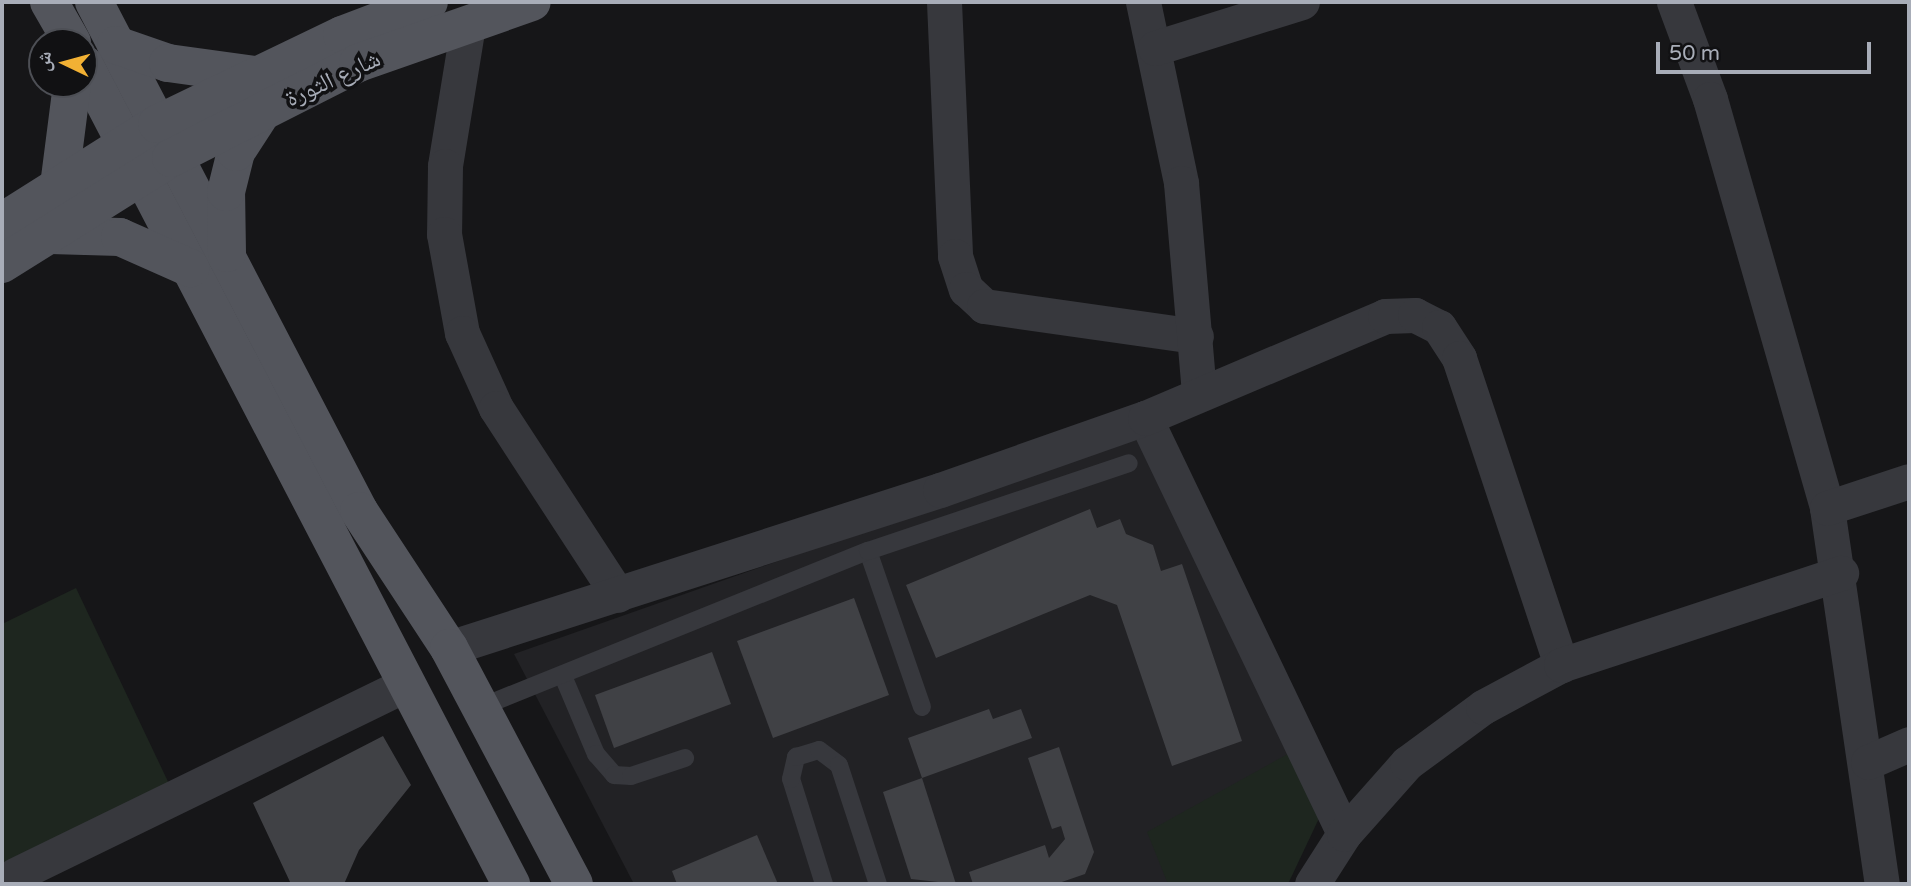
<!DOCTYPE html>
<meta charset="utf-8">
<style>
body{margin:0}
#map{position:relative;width:1911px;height:886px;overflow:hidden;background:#161618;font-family:"Varela Round","Noto Naskh Arabic",sans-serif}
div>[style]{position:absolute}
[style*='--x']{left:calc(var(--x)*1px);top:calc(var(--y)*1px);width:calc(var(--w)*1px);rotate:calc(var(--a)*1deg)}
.built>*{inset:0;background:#222225}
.green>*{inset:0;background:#1e261f}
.building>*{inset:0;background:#404145}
.lane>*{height:18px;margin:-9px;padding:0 9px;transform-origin:9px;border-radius:9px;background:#37383d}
.street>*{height:35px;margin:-17.5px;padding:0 17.5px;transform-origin:17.5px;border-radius:17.5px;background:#37383d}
.primary>*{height:38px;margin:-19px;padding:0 19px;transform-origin:19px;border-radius:19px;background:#53555c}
span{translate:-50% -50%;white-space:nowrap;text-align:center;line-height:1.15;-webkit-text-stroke:7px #111113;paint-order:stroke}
.street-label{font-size:24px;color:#a8adb8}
.frame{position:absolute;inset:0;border:4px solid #a8adb8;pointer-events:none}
.north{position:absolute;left:28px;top:28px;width:70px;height:70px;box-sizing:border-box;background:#111113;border:2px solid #4d4f55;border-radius:50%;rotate:275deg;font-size:19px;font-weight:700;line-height:28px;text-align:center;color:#a8adb8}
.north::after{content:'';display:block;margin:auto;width:24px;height:32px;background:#f2b134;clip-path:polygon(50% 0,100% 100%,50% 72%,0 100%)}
.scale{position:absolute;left:1656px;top:42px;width:215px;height:32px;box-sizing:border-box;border:4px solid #a8adb8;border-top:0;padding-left:9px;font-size:21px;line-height:24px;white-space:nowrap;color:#a8adb8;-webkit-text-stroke:5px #111113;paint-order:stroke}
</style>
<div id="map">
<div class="built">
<div style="clip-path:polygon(1139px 434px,1295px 750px,1287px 884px,634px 884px,514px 654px)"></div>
</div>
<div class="green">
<div style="clip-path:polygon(76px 588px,172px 790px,2px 876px,2px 624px)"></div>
<div style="clip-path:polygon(1295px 750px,1322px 812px,1288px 884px,1168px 884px,1147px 832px)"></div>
</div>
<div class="building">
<div style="clip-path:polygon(1090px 509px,1097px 528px,1120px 519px,1126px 534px,1153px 545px,1161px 571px,1182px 564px,1242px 741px,1172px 766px,1117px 605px,1090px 595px,936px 658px,906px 585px)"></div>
<div style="clip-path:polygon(854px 598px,889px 695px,773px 738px,737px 641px)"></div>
<div style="clip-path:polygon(712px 652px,731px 704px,614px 748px,595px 695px)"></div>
<div style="clip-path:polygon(989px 709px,993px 719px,1021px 709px,1032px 738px,922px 778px,908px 738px)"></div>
<div style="clip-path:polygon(383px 736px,411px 785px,359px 850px,344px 884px,291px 884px,253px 803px)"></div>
<div style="clip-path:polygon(1059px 747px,1094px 852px,1085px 874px,1056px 884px,973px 884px,969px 872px,1045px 845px,1049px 858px,1065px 839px,1061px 826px,1052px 829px,1028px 758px)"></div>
<div style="clip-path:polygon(922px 778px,956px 884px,911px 879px,883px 792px)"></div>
<div style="clip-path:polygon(757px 835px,778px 884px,677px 884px,672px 871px)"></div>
</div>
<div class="lane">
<div style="--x:868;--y:551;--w:165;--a:70.9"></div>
<div style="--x:563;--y:676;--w:85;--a:67.1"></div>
<div style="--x:596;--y:754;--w:28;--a:49"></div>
<div style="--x:614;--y:775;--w:17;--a:3"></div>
<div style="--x:631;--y:776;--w:57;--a:-18.4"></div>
<div style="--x:481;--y:707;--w:417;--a:-22"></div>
<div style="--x:868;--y:551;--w:275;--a:-18.6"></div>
<div style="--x:824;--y:884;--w:110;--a:-107.4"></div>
<div style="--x:791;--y:779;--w:23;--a:-77"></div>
<div style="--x:796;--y:757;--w:24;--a:-17"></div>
<div style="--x:819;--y:750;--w:25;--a:37"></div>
<div style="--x:839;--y:765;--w:125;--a:71.9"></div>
</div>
<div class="street">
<div style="--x:944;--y:2;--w:254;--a:87.5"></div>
<div style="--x:955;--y:256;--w:35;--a:72"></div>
<div style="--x:966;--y:289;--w:25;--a:43"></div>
<div style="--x:984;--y:306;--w:214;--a:8.1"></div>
<div style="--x:1143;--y:2;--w:185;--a:78.1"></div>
<div style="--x:1181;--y:183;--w:210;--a:85.1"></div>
<div style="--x:1674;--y:2;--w:103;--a:69.6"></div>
<div style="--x:1710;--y:99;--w:425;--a:74"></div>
<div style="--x:1827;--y:508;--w:380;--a:81.7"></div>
<div style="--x:468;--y:25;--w:143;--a:99.3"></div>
<div style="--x:445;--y:166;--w:68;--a:90.8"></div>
<div style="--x:444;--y:234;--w:101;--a:79.7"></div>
<div style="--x:462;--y:333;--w:82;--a:65.6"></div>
<div style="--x:496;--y:408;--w:223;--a:56.9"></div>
<div style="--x:1155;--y:48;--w:154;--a:-17.4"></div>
<div style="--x:1145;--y:418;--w:461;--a:64.4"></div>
<div style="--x:1827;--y:508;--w:86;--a:-18.2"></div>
<div style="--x:449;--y:648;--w:516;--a:-17.84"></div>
<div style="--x:940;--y:490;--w:217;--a:-19.4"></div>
<div style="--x:1145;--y:418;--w:261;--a:-23"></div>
<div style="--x:1385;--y:316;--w:30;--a:-2"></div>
<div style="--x:1415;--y:315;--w:27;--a:27"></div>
<div style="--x:1439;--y:327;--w:37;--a:57"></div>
<div style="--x:1459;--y:358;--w:324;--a:71.6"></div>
<div style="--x:1868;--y:762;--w:45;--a:-23.7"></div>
<div style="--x:15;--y:875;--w:435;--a:-26"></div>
<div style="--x:1312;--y:884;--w:59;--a:-57.4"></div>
<div style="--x:1344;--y:834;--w:95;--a:-48.4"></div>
<div style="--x:1407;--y:763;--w:94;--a:-36.4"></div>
<div style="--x:1483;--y:707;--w:89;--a:-28.3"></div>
<div style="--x:1561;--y:665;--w:295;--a:-18.2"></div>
</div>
<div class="primary">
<div style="--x:49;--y:2;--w:46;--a:60.1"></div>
<div style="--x:94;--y:2;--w:574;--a:62.5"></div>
<div style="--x:359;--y:511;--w:164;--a:56.7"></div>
<div style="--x:449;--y:648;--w:267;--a:62.1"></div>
<div style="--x:116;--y:45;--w:55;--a:19.1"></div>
<div style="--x:168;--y:63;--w:87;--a:7.9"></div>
<div style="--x:84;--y:64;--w:925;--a:62.49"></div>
<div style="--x:59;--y:186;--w:103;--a:-82.7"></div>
<div style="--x:2;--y:222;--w:183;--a:-32.3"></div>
<div style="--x:157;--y:124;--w:205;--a:-25.7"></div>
<div style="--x:342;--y:35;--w:93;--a:-20.8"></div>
<div style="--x:51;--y:235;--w:69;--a:1.7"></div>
<div style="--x:120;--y:237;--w:77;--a:23.9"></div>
<div style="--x:227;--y:253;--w:61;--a:-90.9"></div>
<div style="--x:226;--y:192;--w:41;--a:-76"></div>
<div style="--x:236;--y:152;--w:44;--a:-57"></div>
<div style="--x:2;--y:264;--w:199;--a:-32.1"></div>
<div style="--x:171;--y:158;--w:210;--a:-26.9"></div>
<div style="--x:358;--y:63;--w:184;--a:-19.3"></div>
</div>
<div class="street-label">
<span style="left:333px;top:79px;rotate:-25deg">شارع الثورة</span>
</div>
<div class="frame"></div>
<div class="north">ش</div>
<div class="scale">50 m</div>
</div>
